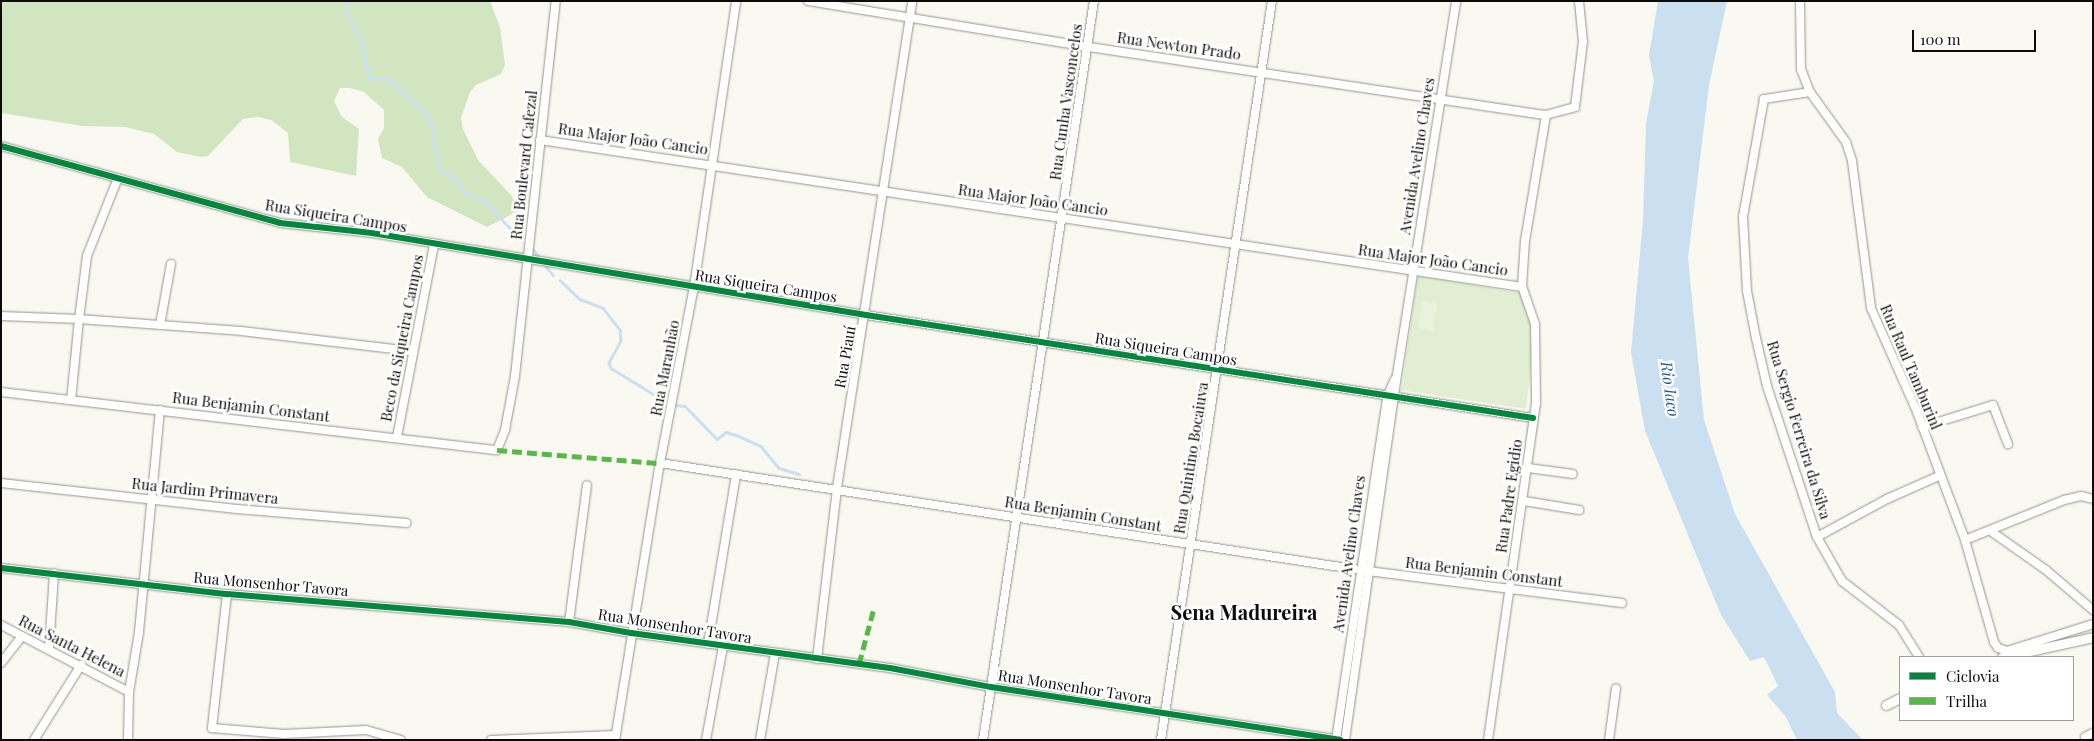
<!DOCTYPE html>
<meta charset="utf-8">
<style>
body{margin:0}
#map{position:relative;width:2094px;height:741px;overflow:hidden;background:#faf9f1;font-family:"Playfair Display",serif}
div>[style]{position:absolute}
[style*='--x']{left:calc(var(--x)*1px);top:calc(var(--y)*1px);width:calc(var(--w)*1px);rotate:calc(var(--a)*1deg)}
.green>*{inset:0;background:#e1eed2}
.forest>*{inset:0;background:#d1e5c1}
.pitch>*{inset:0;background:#ebf2dc}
.water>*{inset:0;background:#cae0f1}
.stream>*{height:2.5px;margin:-1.25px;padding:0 1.25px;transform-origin:1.25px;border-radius:1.25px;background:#cae0f1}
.roads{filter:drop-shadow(0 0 1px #93938f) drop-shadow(0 0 1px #93938f)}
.minor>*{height:8px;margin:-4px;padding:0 4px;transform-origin:4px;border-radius:4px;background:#fefefd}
.tertiary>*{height:9px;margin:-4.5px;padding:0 4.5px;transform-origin:4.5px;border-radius:4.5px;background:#fefefd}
.quiet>*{height:5px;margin-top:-2.5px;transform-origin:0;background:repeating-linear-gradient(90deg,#58b947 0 10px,transparent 0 15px)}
.cycleway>*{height:6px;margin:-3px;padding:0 3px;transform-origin:3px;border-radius:3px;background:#00873e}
span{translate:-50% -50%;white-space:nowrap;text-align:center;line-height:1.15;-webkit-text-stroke:5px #fff;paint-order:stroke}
.street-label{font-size:15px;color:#0c0c0c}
.water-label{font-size:16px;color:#1f5995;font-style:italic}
.district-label{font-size:20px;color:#0c0c0c;font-weight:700}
.frame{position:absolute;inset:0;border:2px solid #0c0c0c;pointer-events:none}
.legend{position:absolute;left:1899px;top:656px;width:175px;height:65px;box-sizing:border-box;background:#fff;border:1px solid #9e9e9e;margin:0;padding:6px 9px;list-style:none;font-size:15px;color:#0c0c0c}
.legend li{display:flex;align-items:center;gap:10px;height:25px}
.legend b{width:25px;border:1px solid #9e9e9e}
.scale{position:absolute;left:1912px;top:30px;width:124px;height:22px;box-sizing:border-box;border:2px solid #0c0c0c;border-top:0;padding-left:6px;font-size:15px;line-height:18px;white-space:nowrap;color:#0c0c0c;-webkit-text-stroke:4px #fff;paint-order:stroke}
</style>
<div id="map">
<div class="green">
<div style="clip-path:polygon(1418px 276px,1521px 293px,1532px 321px,1533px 349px,1526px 409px,1401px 390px)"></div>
</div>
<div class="forest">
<div style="clip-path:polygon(1px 1px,490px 1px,500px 27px,505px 65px,501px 74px,476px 85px,470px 92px,461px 118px,463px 129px,478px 160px,512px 196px,518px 211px,487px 227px,427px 197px,402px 167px,382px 158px,378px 139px,384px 128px,384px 110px,364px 92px,350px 88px,340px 88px,334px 101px,342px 117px,359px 129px,356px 176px,290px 162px,288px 133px,271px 120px,258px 117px,243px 119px,208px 156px,201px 157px,177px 152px,154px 134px,125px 127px,83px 126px,1px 113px)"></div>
</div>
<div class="pitch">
<div style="clip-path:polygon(1422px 301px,1437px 304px,1433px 331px,1418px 328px)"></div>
</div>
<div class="water">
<div style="clip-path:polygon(1658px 1px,1727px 1px,1709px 85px,1688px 258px,1704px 420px,1735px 514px,1835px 692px,1837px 713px,1863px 740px,1797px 740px,1786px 717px,1767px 695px,1778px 686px,1764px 657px,1750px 661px,1721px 615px,1645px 431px,1631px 352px,1643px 220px,1646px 123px,1654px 81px,1649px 55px)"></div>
</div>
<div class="stream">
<div style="--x:348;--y:1;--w:10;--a:101"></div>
<div style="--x:346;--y:11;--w:32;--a:62"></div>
<div style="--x:361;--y:39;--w:40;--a:78"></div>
<div style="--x:369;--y:78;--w:20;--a:3"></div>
<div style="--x:389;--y:79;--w:56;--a:42.8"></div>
<div style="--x:430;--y:117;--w:55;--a:79.5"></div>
<div style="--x:440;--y:171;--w:18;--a:27"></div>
<div style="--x:456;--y:179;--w:17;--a:57"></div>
<div style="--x:465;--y:193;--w:23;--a:23"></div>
<div style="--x:486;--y:202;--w:53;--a:47.3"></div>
<div style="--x:533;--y:249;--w:11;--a:52"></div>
<div style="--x:545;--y:265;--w:13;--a:51"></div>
<div style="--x:560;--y:280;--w:28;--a:44"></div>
<div style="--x:580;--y:299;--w:25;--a:21"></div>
<div style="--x:603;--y:308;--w:28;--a:52"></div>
<div style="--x:620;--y:330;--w:11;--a:85"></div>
<div style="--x:621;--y:341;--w:25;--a:119"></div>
<div style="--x:609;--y:363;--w:5;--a:68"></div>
<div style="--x:611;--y:368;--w:61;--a:31.6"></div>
<div style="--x:675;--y:405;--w:10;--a:6"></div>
<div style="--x:685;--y:406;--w:46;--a:45.9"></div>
<div style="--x:717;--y:439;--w:11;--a:-38"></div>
<div style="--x:726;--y:432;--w:10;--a:17"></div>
<div style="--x:736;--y:435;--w:27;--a:24"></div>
<div style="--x:761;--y:446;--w:28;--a:51"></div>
<div style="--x:779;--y:468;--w:21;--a:17"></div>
</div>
<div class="roads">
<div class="minor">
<div style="--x:808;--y:1;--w:285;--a:9.3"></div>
<div style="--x:1089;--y:47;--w:462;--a:8.5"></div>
<div style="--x:1546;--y:115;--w:30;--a:-15"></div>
<div style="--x:1575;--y:107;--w:65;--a:-83"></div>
<div style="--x:1583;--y:42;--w:41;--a:-95.6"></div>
<div style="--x:1800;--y:1;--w:68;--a:89.2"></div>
<div style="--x:1801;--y:69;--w:25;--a:69"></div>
<div style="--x:1810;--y:92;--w:62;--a:54.2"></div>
<div style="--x:1846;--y:142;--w:20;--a:72"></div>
<div style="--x:1852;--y:161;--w:148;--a:82.6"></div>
<div style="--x:1871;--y:308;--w:114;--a:66.1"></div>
<div style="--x:1917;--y:412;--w:137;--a:69.4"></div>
<div style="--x:1965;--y:540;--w:106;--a:74.1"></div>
<div style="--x:1994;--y:642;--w:7;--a:56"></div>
<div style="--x:1998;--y:648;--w:9;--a:18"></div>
<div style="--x:2007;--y:651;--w:90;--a:-17.4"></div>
<div style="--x:1810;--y:92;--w:47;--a:171.3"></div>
<div style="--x:1764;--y:99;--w:120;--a:100.1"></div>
<div style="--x:1743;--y:217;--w:74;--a:86.9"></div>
<div style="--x:1747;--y:291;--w:48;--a:79.2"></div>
<div style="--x:1756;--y:338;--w:49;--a:77.1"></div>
<div style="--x:1767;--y:386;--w:159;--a:71.7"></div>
<div style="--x:1817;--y:537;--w:51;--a:60.4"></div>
<div style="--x:1842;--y:581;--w:72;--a:37.7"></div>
<div style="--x:1899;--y:625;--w:38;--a:58"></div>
<div style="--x:540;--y:140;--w:993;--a:8.51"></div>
<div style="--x:1;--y:146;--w:289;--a:15.4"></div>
<div style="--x:280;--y:223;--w:93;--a:6.2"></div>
<div style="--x:372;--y:233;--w:501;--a:9.42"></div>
<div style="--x:866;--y:315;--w:675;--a:8.78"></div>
<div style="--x:118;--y:178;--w:84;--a:111.7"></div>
<div style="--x:87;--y:256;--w:64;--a:97.2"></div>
<div style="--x:79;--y:319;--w:162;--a:4.2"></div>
<div style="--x:241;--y:331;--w:171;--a:6.7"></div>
<div style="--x:1522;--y:287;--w:46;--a:-86.3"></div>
<div style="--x:1525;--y:241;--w:128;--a:-80.5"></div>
<div style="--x:1;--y:316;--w:78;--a:2.2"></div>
<div style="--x:79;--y:319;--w:81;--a:95.6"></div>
<div style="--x:160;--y:325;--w:62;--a:-79.8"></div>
<div style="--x:1;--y:392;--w:499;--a:6.7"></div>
<div style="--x:497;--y:450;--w:22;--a:-68"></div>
<div style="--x:505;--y:430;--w:55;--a:-79.5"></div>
<div style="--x:515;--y:376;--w:377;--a:-83.8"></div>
<div style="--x:1922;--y:427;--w:74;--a:-17.2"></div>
<div style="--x:1993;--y:405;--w:42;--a:69"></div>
<div style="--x:397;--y:437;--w:197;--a:-79.1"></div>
<div style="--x:660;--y:463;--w:708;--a:8.69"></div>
<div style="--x:1360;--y:570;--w:264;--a:7.2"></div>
<div style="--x:1528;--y:468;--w:45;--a:7.6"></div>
<div style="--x:1;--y:483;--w:237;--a:6.3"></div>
<div style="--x:237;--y:509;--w:170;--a:4.7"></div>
<div style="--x:1524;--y:501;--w:56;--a:9.3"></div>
<div style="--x:1992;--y:532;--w:66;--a:35.1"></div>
<div style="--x:2046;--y:570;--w:62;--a:40.4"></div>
<div style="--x:1817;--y:537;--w:80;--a:-28.5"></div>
<div style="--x:1887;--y:499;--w:57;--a:-23.9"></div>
<div style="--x:1965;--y:540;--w:107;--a:-22"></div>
<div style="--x:2064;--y:500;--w:17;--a:-13"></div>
<div style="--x:2081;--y:496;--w:12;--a:14"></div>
<div style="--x:1;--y:568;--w:227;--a:6.6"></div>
<div style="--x:227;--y:594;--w:343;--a:4.7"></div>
<div style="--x:569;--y:622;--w:63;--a:10.1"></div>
<div style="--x:631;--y:633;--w:261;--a:7.7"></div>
<div style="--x:890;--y:668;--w:103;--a:10.7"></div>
<div style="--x:991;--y:687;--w:353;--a:8.6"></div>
<div style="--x:227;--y:594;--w:135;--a:96.4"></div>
<div style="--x:212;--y:728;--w:72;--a:4.8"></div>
<div style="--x:284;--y:734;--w:82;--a:-2.8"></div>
<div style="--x:366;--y:730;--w:36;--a:16"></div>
<div style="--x:569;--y:622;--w:138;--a:-82.5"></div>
<div style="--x:1;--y:625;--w:144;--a:27.6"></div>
<div style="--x:708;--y:644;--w:172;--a:-80.6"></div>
<div style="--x:49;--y:649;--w:76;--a:-86.2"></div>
<div style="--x:817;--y:659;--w:172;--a:-83.3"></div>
<div style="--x:837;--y:488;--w:493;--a:-81.2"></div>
<div style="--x:1;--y:663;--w:33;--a:-52"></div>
<div style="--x:2085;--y:737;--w:9;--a:-27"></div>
<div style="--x:34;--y:740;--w:89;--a:-57.9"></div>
<div style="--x:128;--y:740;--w:48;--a:-88.8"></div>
<div style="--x:129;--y:692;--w:61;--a:-80.5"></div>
<div style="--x:139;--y:632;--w:223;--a:-84.6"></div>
<div style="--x:491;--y:740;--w:125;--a:-2.3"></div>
<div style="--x:615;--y:740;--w:281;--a:-80.8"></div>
<div style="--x:660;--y:463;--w:179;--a:-79.1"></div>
<div style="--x:694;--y:287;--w:289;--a:-81.6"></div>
<div style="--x:706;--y:740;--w:96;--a:-79.7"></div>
<div style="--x:760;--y:740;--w:88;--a:-80.2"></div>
<div style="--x:983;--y:740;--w:747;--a:-81.46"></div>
<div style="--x:1161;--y:740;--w:747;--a:-81.46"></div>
<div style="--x:1336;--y:740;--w:347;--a:-81.5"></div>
<div style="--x:1387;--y:397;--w:20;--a:-66"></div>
<div style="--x:1345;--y:740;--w:369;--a:-81.9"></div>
<div style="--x:1397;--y:375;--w:379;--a:-81"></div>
<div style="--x:1488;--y:740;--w:340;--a:-81.9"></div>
<div style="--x:1536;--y:403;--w:79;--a:-90.7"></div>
<div style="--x:1535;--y:324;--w:39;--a:-109"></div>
<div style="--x:1609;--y:740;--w:52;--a:-82.3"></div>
</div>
<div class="tertiary">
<div style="--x:2002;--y:657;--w:93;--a:-12.4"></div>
<div style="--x:1886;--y:705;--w:16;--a:-27"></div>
</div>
</div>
<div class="quiet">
<div style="--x:497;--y:450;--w:164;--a:4.6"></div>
<div style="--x:859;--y:664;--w:58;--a:-75"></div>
</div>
<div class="cycleway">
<div style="--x:1;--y:146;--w:289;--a:15.4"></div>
<div style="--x:280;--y:223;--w:93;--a:6.2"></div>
<div style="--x:372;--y:233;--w:501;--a:9.42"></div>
<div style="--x:866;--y:315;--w:675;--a:8.78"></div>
<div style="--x:1;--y:568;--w:227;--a:6.6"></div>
<div style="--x:227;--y:594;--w:343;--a:4.7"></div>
<div style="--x:569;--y:622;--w:63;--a:10.1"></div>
<div style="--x:631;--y:633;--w:261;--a:7.7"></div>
<div style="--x:890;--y:668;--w:103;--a:10.7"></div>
<div style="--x:991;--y:687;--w:353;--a:8.6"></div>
</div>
<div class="street-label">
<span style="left:1179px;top:46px;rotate:8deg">Rua Newton Prado</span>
<span style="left:1066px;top:102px;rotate:-82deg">Rua Cunha Vasconcelos</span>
<span style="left:633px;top:139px;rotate:8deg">Rua Major João Cancio</span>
<span style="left:1417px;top:156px;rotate:-81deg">Avenida Avelino Chaves</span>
<span style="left:524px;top:165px;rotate:-84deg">Rua Boulevard Cafezal</span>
<span style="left:1033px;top:200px;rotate:8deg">Rua Major João Cancio</span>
<span style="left:336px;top:216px;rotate:9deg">Rua Siqueira Campos</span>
<span style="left:1433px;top:260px;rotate:8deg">Rua Major João Cancio</span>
<span style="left:766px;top:286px;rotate:9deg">Rua Siqueira Campos</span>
<span style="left:402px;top:338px;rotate:-79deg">Beco da Siqueira Campos</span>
<span style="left:1166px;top:349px;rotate:9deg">Rua Siqueira Campos</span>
<span style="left:845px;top:357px;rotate:-80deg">Rua Piauí</span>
<span style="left:1911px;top:367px;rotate:67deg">Rua Raul Tamburinl</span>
<span style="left:665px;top:368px;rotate:-79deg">Rua Maranhão</span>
<span style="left:251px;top:407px;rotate:7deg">Rua Benjamin Constant</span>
<span style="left:1799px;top:430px;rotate:73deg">Rua Sergio Ferreira da Silva</span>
<span style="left:1191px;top:458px;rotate:-81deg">Rua Quintino Bocaiuva</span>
<span style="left:205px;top:491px;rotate:6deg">Rua Jardim Primavera</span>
<span style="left:1509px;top:496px;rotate:-82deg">Rua Padre Egidio</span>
<span style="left:1083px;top:514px;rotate:9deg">Rua Benjamin Constant</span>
<span style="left:1349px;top:554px;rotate:-82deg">Avenida Avelino Chaves</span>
<span style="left:1484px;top:572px;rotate:7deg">Rua Benjamin Constant</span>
<span style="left:271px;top:584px;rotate:5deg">Rua Monsenhor Tavora</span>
<span style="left:675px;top:626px;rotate:9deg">Rua Monsenhor Tavora</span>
<span style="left:72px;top:646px;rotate:27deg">Rua Santa Helena</span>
<span style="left:1075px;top:687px;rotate:9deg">Rua Monsenhor Tavora</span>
</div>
<div class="water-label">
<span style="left:1670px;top:389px;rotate:82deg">Rio Iaco</span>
</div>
<div class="district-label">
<span style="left:1244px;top:611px">Sena Madureira</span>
</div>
<div class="frame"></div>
<ul class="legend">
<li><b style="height:6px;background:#00873e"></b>Ciclovia</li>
<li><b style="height:6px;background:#58b947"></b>Trilha</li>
</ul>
<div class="scale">100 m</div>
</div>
